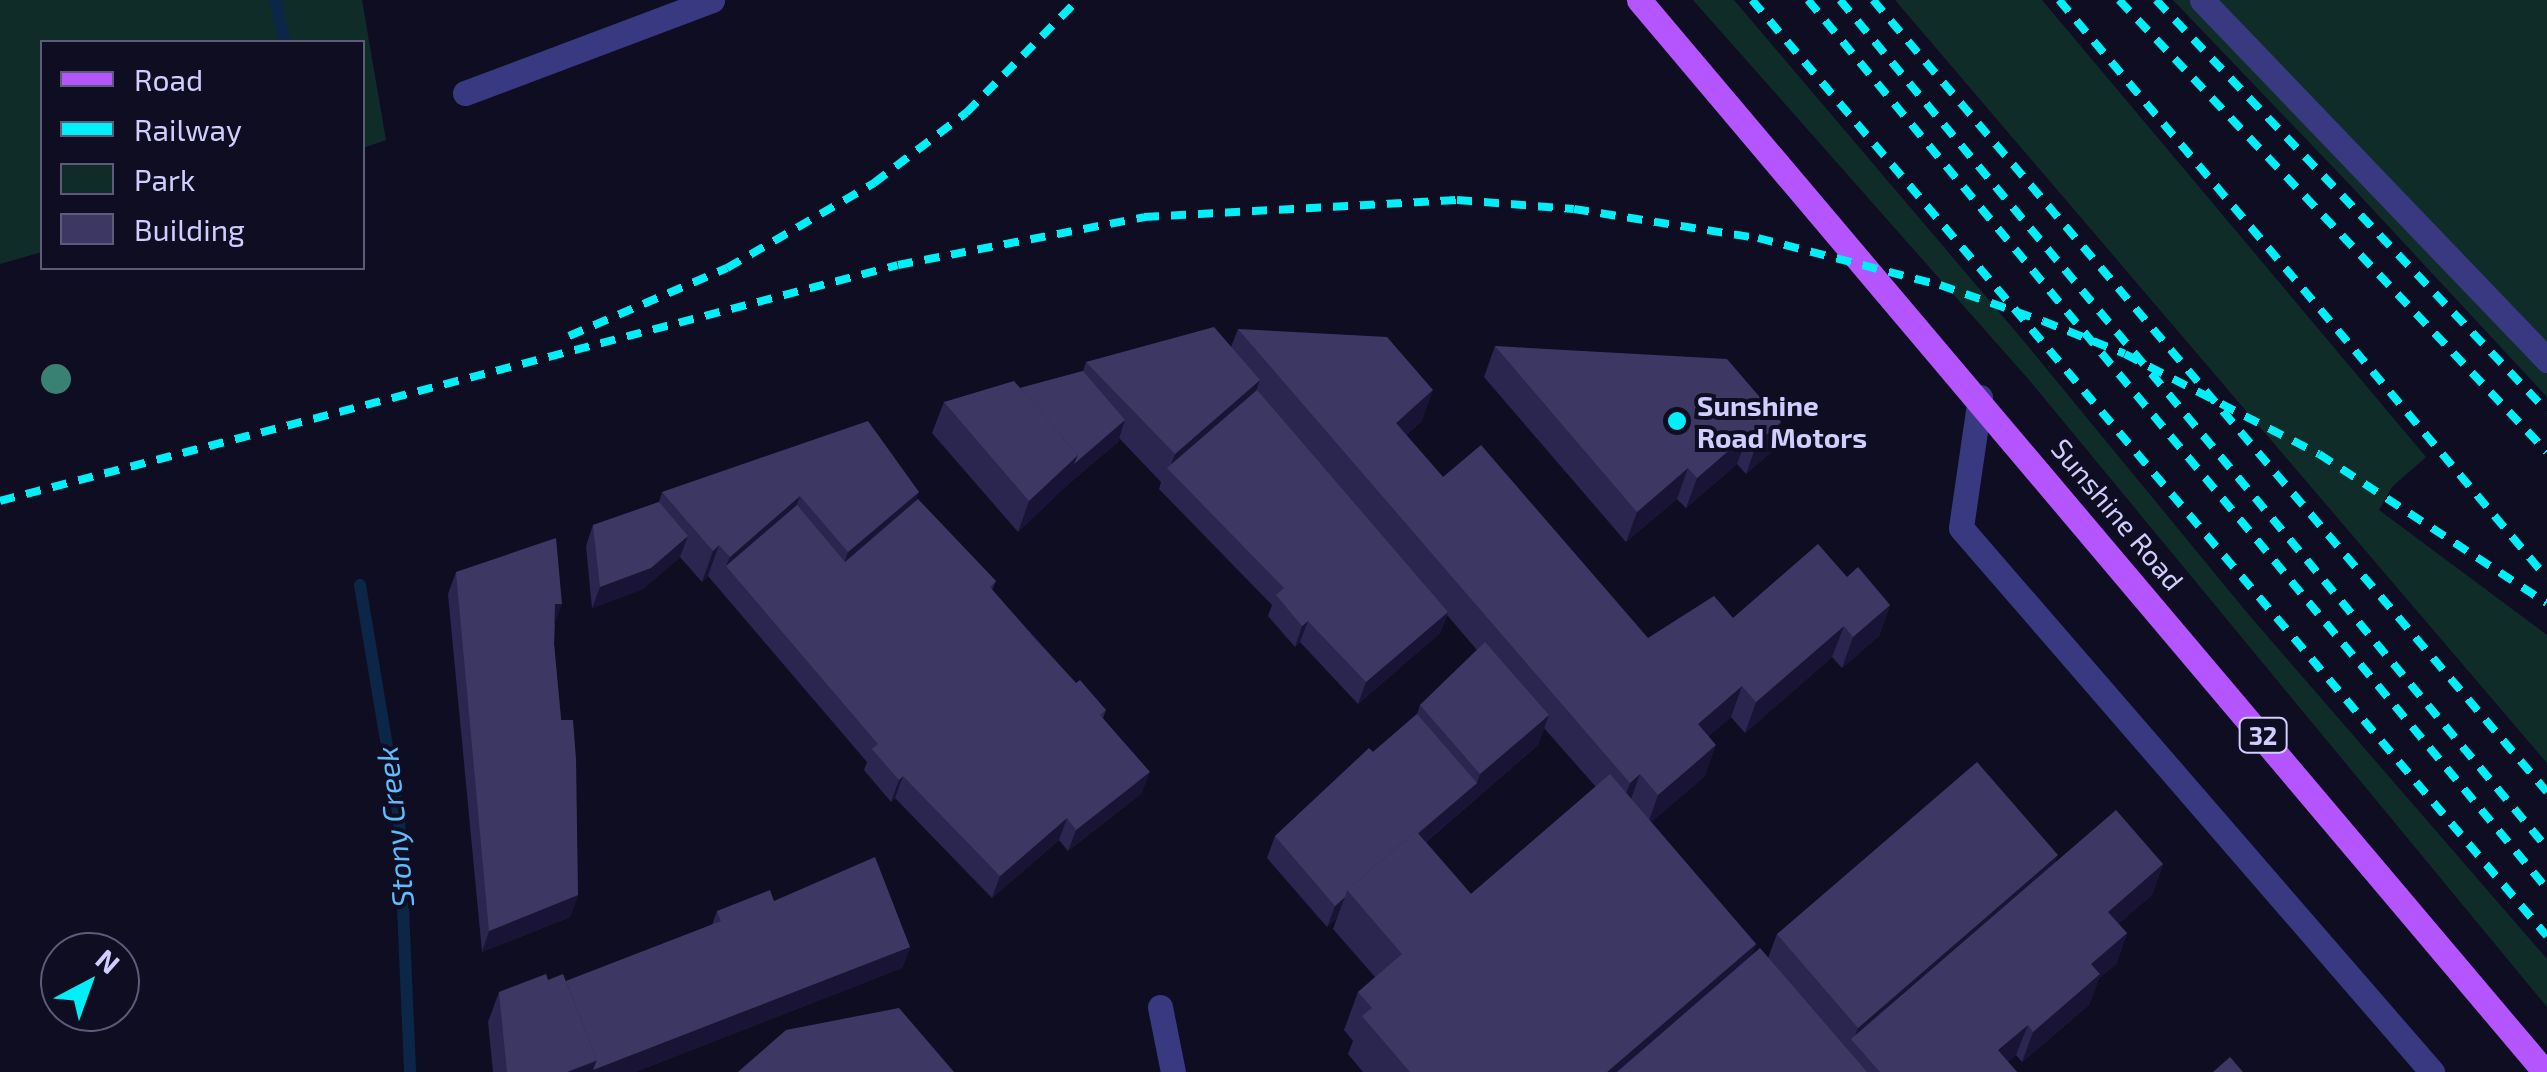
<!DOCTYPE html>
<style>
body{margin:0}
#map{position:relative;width:2547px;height:1072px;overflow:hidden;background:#0f0d22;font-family:"Exo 2",sans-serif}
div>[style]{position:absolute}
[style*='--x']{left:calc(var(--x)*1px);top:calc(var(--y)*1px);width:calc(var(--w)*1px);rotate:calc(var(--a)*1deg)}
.green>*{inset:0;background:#102c29}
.stream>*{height:12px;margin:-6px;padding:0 6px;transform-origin:6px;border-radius:6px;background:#0c2647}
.minor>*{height:25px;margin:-12.5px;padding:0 12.5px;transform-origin:12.5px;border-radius:12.5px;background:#383981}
.major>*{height:25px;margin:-12.5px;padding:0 12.5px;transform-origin:12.5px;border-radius:12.5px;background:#b555ff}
.rail>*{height:8px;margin-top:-4px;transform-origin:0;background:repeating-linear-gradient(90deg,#00eff9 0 15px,transparent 0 27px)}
.trees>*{width:30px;height:30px;margin:-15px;border-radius:50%;background:#388173}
.wall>*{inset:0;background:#2b2650}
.shaded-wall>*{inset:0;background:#191436}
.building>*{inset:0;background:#3d3863}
.dots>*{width:28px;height:28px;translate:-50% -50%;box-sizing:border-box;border:5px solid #0f0d22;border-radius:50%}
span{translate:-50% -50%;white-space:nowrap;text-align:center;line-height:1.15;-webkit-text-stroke:8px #0f0d22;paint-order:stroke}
.shield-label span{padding:2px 8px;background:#0f0d22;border:2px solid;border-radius:8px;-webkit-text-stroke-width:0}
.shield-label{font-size:25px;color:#d1ceff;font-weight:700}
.poi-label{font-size:28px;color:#d1ceff;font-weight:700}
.left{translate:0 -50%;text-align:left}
.street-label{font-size:28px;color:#d1ceff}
.water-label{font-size:30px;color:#5cbdff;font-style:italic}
.legend{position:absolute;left:40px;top:40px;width:325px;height:230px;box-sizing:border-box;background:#0f0d22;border:2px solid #5d5a7a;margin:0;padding:12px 18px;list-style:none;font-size:30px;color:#d1ceff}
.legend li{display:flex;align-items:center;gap:20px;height:50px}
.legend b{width:50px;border:2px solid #5d5a7a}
.north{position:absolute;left:40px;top:932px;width:100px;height:100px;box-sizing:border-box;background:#0f0d22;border:2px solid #5d5a7a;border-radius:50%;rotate:41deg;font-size:28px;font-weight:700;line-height:40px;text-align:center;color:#d1ceff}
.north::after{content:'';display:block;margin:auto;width:35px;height:45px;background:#00eff9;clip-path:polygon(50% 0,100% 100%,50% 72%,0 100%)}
</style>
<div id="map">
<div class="green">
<div style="clip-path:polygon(0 0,362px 0,386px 140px,363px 148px,362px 42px,42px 42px,42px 252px,0 264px)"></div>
<div style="clip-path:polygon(1693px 0,1734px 0,2022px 339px,2249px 615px,2547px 959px,2547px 1007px,2030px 381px)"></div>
<div style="clip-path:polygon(1895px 0,2042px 0,2426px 457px,2392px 487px,2379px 510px,2547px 635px,2547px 763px)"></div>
<div style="clip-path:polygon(2173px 0,2547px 0,2547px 397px,2352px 187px)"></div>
</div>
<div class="stream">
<div style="--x:275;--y:0;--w:43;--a:76.6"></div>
<div style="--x:360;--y:585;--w:235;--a:80.5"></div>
<div style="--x:399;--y:817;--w:255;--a:87.5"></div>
</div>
<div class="minor">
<div style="--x:2202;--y:0;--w:499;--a:46.2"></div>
<div style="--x:465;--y:93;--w:264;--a:-20.6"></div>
<div style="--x:1980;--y:397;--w:132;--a:98.3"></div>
<div style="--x:1961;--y:528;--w:720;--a:49.11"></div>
<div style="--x:1160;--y:1007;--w:66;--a:78.7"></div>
</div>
<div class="major">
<div style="--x:1639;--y:0;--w:1404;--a:49.8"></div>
</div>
<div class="rail">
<div style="--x:1752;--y:0;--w:1228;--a:49.66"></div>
<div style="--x:1808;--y:0;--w:1156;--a:50.26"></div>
<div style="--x:1840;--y:0;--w:1104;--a:50.18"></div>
<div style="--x:1873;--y:0;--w:1040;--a:49.6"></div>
<div style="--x:2059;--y:0;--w:756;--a:49.83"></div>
<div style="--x:2119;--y:0;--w:622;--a:46.56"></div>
<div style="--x:2156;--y:0;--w:567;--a:46.43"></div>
<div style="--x:569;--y:336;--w:172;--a:-23.3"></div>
<div style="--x:727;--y:268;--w:170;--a:-30"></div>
<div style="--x:874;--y:183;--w:116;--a:-37.3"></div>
<div style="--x:966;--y:113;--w:159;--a:-45.3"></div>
<div style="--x:0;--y:501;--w:928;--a:-14.72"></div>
<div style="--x:898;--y:265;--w:251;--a:-11"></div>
<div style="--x:1144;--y:217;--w:313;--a:-3.1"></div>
<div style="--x:1457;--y:200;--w:117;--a:4.4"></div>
<div style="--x:1574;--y:209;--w:186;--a:9"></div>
<div style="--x:1758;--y:238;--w:188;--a:14.5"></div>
<div style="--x:1940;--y:285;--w:109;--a:19.3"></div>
<div style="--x:2043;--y:321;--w:88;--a:21.9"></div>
<div style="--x:2125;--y:354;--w:218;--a:27.3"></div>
<div style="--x:2319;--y:454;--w:272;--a:33.2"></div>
</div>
<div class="trees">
<div style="left:56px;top:379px"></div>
</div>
<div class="wall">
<div style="clip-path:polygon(evenodd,1238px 329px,1422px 421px,1406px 435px,1443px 477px,1648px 638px,1733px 618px,1847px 577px,1890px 605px,1879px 636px,1842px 668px,1832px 657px,1745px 733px,1731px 717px,1708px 736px,1705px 776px,1651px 822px,1756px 944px,1751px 956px,1768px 958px,1777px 934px,2055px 863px,2163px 864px,2152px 895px,2118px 924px,2127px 933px,2116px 964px,2099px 978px,2089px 1005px,2022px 1062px,2016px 1055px,2008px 1062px,2017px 1072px,1363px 1072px,1348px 1054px,1353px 1041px,1344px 1030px,1358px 992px,1375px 977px,1333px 929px,1337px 918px,1327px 927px,1267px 858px,1275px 836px,1417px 714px,1420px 705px,1477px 650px,1447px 615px,1440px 633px,1358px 704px,1300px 642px,1295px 647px,1268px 616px,1272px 605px,1159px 489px,1161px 482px,1119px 438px,1118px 442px,1066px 486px,1018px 532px,932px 433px,944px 402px,1020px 388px,1083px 371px,1086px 362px,1231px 347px,1238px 329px,1544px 728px,1596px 787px,1471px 894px,1426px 842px,1538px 745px,1544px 728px)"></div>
<div style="clip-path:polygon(1495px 346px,1781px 422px,1770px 453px,1746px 474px,1737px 464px,1686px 508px,1677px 499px,1626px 542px,1484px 377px)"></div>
<div style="clip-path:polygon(662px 492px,919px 492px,915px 502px,996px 581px,992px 590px,1076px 683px,1106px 710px,1103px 718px,1142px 793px,1068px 851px,1059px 840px,992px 898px,895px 798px,891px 802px,864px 770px,867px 762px,708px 576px,702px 582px,680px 557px,643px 589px,592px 608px,586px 546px,593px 525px,659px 502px)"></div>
<div style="clip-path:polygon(456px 572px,555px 624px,554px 644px,578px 895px,570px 917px,482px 952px,448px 594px)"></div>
<div style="clip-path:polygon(717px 911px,910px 947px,902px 968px,635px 1072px,493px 1072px,488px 1022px,499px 992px,548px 980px,566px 981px,712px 925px)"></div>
</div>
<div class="shaded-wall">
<div style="clip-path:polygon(1260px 380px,1249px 411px,1169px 470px,1175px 454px)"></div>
<div style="clip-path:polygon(1433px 390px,1422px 421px,1385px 453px,1396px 423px)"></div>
<div style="clip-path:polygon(1125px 420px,1118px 442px,1066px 486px,1018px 532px,1029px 501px,1078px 455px)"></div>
<div style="clip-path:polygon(1781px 422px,1770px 453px,1746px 474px,1757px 443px)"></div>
<div style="clip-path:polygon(1749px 433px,1737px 464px,1686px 508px,1697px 478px)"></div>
<div style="clip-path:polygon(1688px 468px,1677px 499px,1626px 542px,1637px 512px)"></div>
<div style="clip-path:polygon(919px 492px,908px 522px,837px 583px,848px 552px)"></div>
<div style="clip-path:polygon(800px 496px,789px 527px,726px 566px,730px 557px)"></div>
<div style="clip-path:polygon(688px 536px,680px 557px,643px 589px,592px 608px,600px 587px)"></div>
<div style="clip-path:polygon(719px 545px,708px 576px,702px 582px,713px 551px)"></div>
<div style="clip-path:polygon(555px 604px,562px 604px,554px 625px)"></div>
<div style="clip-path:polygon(1890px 605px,1879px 636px,1842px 668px,1853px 637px)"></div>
<div style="clip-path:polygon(1448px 612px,1440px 633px,1358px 704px,1366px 682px)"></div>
<div style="clip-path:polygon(1308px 621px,1300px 642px,1295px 647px,1302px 626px)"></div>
<div style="clip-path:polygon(1844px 626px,1832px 657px,1745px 733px,1756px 702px)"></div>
<div style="clip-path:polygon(1742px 686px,1731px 717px,1687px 755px,1698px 724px)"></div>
<div style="clip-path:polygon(1549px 715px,1538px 745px,1357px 901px,1350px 893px,1477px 783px,1480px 774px)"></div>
<div style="clip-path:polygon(1716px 745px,1705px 776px,1647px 826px,1658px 795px)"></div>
<div style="clip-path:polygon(1150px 772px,1142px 793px,1068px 851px,1076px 830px)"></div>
<div style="clip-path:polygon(1640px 774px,1629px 805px,1618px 814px,1630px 783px)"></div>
<div style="clip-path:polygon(903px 776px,895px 798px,891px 802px,899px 780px)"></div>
<div style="clip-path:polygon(1067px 818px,1059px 840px,992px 898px,1000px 876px)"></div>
<div style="clip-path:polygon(2058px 855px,2044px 894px,1853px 1041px,1858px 1028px)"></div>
<div style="clip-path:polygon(2163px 864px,2152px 895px,2097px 943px,2108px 912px)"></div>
<div style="clip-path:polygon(578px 895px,570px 917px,482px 952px,489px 931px)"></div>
<div style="clip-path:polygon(1345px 897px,1337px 918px,1327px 927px,1335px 906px)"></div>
<div style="clip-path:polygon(2127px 933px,2116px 964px,2099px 978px,2089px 1005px,2022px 1062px,2033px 1032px,2091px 964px)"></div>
<div style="clip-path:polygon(1756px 944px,1742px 982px,1637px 1072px,1607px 1072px)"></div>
<div style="clip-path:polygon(910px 947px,902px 968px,635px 1072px,567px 1072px)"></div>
<div style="clip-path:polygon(2028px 1025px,2016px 1055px,1997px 1072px,1998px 1050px)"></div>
</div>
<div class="building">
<div style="clip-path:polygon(1214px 327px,1260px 380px,1175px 454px,1086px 362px)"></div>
<div style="clip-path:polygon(1238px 329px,1387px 337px,1433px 390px,1396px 423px,1443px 477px,1481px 445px,1648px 638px,1714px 596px,1733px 618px,1818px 544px,1847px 577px,1858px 567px,1890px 605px,1853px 637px,1844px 626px,1756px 702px,1742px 686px,1698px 724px,1716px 745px,1658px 795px,1640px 774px,1630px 783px)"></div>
<div style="clip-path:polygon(1495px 346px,1727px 359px,1781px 422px,1757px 443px,1749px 433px,1697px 478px,1688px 468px,1637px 512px)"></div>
<div style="clip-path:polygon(1083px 371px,1125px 420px,1074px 464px,1078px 455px,1020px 388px)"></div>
<div style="clip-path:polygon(1014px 381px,1078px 455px,1029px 501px,944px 402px)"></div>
<div style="clip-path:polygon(1257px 390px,1448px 612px,1366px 682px,1308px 621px,1302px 626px,1276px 595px,1284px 588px,1167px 468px)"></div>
<div style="clip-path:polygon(868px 421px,919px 492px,848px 552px,800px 496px,730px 557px,719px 545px,713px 551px,662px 492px)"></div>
<div style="clip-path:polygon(918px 499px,996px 581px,990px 587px,1036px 640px,1076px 683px,1080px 680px,1106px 710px,1100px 715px,1150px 772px,1076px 830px,1067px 818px,1000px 876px,903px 776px,899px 780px,872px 749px,878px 744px,726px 566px,797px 505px,845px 562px)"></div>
<div style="clip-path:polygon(659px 502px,688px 536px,651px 568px,600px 587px,593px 525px)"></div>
<div style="clip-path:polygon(556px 538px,562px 604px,555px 604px,554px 644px,561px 720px,573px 720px,576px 759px,578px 895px,489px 931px,456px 572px)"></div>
<div style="clip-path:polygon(1485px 642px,1549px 715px,1480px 774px,1420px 705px)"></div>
<div style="clip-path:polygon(1417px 714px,1477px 783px,1418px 833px,1416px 831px,1347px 890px,1345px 897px,1335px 906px,1275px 836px,1369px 748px,1373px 752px)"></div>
<div style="clip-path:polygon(1977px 762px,2058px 855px,1858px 1028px,1777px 934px)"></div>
<div style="clip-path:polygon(1610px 774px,1756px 944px,1607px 1072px,1410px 1072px,1362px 1016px,1372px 1008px,1358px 992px,1402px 954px,1347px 890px,1416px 831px,1471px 894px)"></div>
<div style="clip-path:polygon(2116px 810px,2163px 864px,2108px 912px,2127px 933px,2091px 964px,2100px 974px,2033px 1032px,2028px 1025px,1998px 1050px,2017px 1072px,1880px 1072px,1851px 1039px)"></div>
<div style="clip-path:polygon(875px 857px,910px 947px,593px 1070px,597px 1060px,566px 981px,721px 921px,717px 911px,770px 890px,774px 901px)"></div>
<div style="clip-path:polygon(1760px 948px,1867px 1072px,1617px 1072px)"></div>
<div style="clip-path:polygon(546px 974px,548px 980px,563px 974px,597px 1060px,567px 1072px,507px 1072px,499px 992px)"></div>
<div style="clip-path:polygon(899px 1008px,954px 1072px,738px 1072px,786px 1030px)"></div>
<div style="clip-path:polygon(2230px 1057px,2243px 1072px,2213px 1072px)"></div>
</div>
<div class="dots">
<div style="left:1677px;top:421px;background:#00eff9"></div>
</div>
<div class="shield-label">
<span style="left:2263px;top:735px">32</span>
</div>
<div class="poi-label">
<span class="left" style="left:1697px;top:421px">Sunshine<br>Road Motors</span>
</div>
<div class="street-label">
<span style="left:2118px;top:514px;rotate:50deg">Sunshine Road</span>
</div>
<div class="water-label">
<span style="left:394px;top:827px;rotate:-96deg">Stony Creek</span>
</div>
<ul class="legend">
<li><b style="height:12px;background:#b555ff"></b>Road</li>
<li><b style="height:12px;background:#00eff9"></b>Railway</li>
<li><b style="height:28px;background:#102c29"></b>Park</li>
<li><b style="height:28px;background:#3d3863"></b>Building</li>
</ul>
<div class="north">N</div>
</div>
